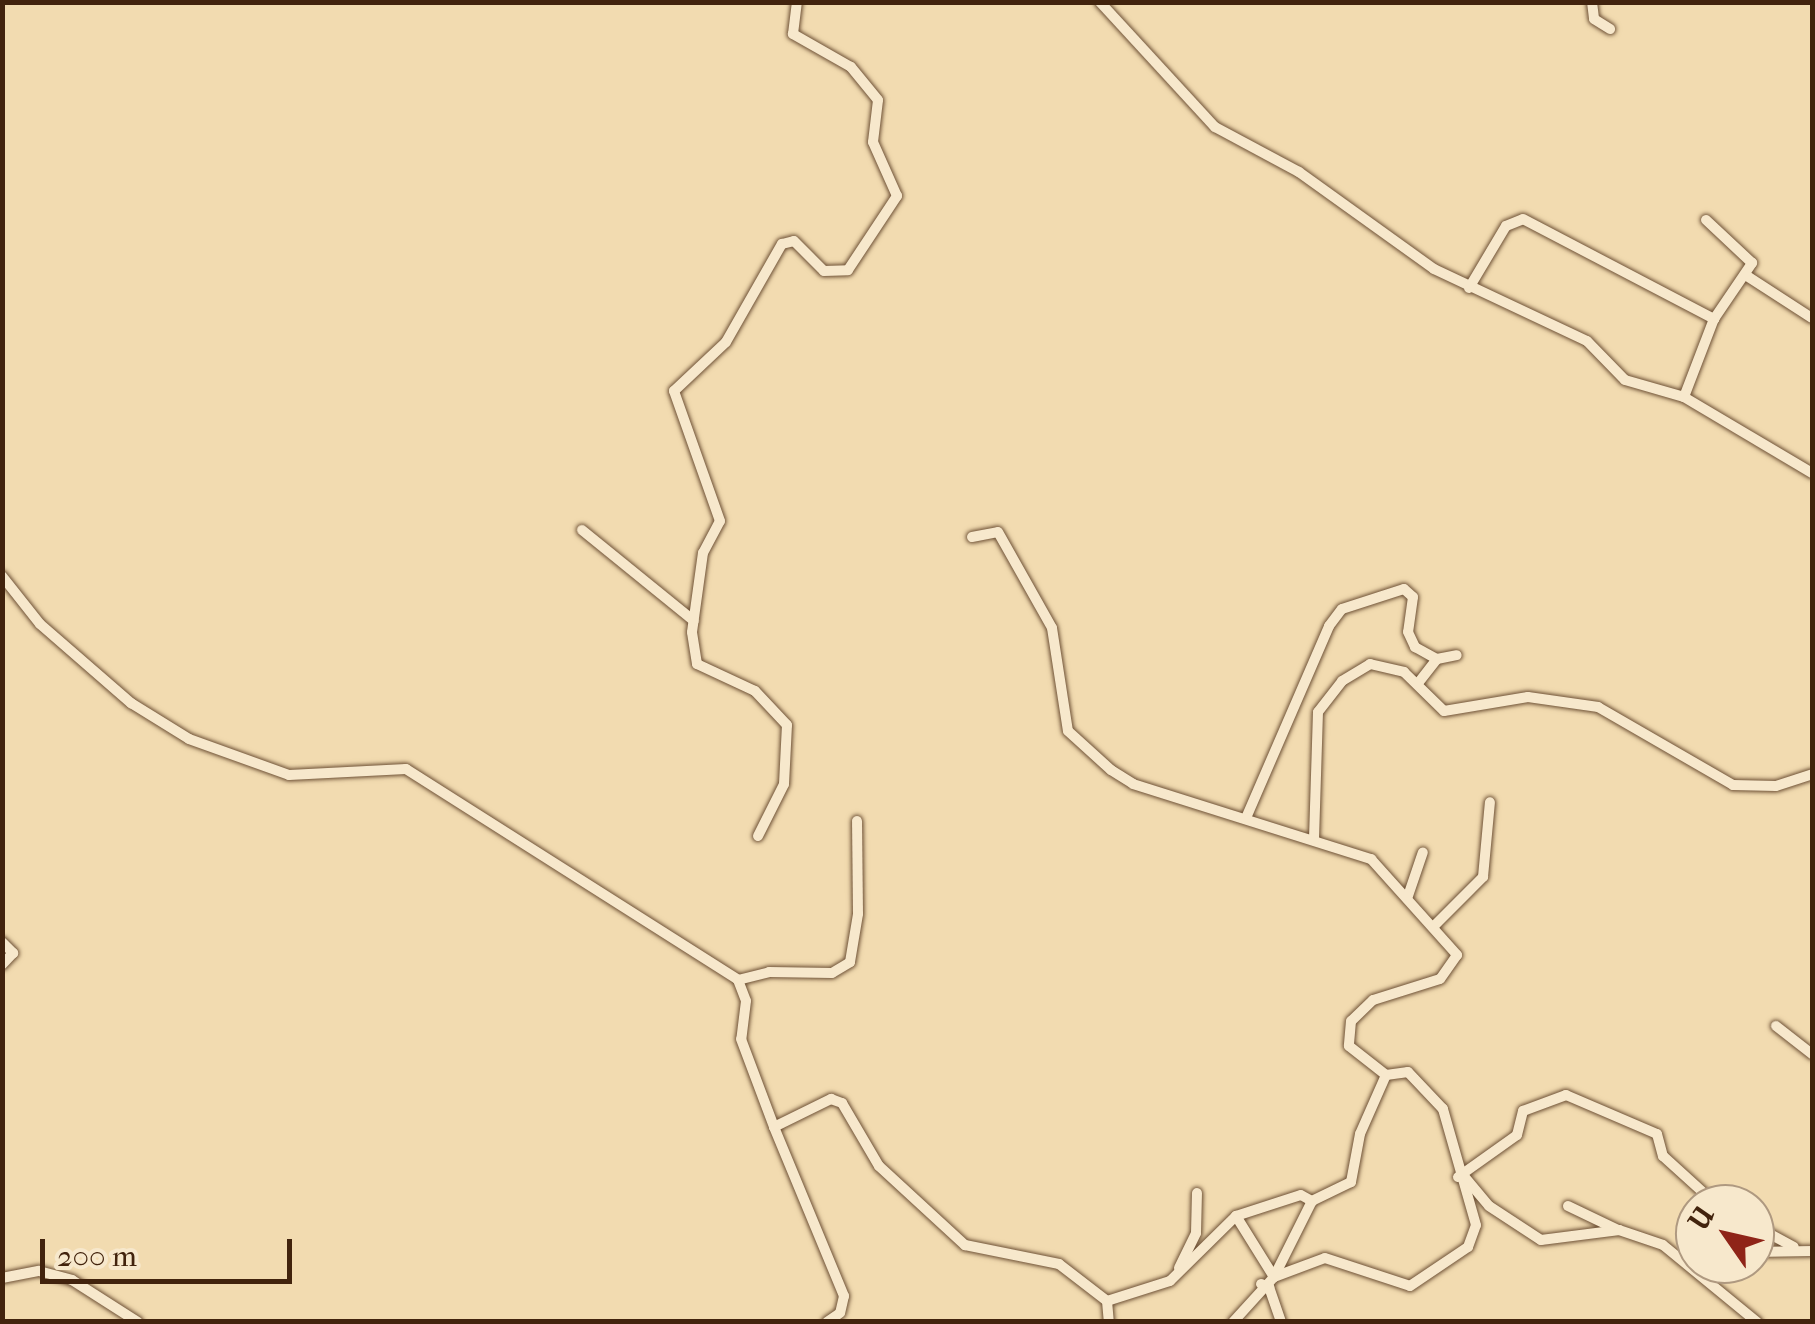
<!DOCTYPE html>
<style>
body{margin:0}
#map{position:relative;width:1815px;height:1324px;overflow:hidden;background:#f2dbb0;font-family:"IM FELL French Canon",serif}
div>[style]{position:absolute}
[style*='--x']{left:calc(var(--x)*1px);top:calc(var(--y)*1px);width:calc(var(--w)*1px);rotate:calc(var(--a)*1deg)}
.roads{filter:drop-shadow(0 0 2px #6e5136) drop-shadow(0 0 2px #6e5136)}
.minor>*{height:10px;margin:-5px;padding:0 5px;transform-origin:5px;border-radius:5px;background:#f7e8cc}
span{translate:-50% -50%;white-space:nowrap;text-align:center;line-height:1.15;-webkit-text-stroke:9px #f7e8cc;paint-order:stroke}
.frame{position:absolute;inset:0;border:5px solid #42230d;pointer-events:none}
.north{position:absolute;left:1675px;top:1184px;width:100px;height:100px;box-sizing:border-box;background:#f7e8cc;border:2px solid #af9980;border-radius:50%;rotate:304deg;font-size:28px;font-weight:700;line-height:40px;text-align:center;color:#42230d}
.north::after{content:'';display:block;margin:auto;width:35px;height:45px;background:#8f2418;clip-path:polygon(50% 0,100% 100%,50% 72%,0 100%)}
.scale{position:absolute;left:40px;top:1239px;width:252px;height:45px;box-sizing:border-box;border:5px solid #42230d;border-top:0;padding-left:12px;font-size:30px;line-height:35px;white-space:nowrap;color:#42230d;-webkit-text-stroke:8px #f7e8cc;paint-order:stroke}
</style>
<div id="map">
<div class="roads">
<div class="minor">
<div style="--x:1100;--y:2;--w:170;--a:47.4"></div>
<div style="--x:1215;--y:127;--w:95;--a:28.2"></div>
<div style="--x:1299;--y:172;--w:166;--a:35.7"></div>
<div style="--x:1434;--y:269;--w:169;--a:25.2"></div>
<div style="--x:1587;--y:341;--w:54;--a:45.7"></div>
<div style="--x:1625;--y:380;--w:61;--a:16.1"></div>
<div style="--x:1684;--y:397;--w:149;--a:30.7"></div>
<div style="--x:1592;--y:2;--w:17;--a:83"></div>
<div style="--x:1594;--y:19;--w:19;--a:32"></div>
<div style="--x:1747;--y:276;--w:77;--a:32.9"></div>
<div style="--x:1469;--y:288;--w:72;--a:-59.2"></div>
<div style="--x:1506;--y:226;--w:18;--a:-22"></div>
<div style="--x:1523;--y:219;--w:216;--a:27.6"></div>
<div style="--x:1684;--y:397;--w:84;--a:-69"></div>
<div style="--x:1714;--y:319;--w:68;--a:-55.8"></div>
<div style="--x:1752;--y:263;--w:63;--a:-136.9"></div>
<div style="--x:582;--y:530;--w:144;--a:39.1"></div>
<div style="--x:972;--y:537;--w:26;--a:-11"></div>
<div style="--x:998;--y:532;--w:110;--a:60.6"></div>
<div style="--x:1052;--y:628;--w:104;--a:81.2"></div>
<div style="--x:1068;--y:731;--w:58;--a:42.2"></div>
<div style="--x:1111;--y:770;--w:26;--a:32"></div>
<div style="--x:1133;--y:784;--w:250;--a:17.5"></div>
<div style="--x:1371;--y:859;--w:129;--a:48.1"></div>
<div style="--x:1457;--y:955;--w:29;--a:125"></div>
<div style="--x:1440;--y:979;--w:70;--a:162.6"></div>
<div style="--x:1373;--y:1000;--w:30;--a:136"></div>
<div style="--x:1351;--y:1021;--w:25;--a:95"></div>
<div style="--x:1349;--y:1046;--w:47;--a:38.1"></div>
<div style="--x:1386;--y:1075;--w:64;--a:113.8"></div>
<div style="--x:1360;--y:1134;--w:49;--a:100.6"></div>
<div style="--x:1351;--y:1182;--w:43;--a:154"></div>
<div style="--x:1312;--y:1201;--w:85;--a:116.6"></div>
<div style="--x:1274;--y:1277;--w:61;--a:132.3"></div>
<div style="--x:2;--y:576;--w:61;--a:51.6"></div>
<div style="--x:40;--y:624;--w:121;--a:41"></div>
<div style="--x:131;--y:703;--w:68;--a:31.8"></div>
<div style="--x:189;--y:739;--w:106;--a:19.8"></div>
<div style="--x:289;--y:775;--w:117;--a:-2.9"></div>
<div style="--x:406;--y:769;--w:393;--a:32.4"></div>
<div style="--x:738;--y:980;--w:22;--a:69"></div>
<div style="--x:746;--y:1001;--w:38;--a:97"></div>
<div style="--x:741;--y:1039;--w:94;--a:69.4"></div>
<div style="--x:774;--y:1127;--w:64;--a:-26.2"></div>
<div style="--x:831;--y:1099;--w:12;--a:20"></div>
<div style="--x:842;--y:1103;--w:73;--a:59.6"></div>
<div style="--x:879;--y:1166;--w:117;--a:42.6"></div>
<div style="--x:965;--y:1245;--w:96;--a:11.4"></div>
<div style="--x:1059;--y:1264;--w:61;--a:37.6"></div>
<div style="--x:1107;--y:1301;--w:66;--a:-17.6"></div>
<div style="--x:1170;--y:1281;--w:93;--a:-44.6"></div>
<div style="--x:1236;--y:1216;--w:68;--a:-17.9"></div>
<div style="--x:1301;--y:1195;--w:13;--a:29"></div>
<div style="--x:1419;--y:682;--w:29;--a:-52"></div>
<div style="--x:1246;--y:818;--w:209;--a:-66.6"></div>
<div style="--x:1329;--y:626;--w:21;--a:-53"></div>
<div style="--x:1342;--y:609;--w:65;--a:-17.9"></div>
<div style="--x:1404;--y:589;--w:12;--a:42"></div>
<div style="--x:1413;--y:597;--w:35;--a:98"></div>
<div style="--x:1408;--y:632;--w:17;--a:65"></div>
<div style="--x:1415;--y:647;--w:25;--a:29"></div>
<div style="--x:1437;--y:659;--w:20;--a:-11"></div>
<div style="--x:758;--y:836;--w:58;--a:-63.4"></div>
<div style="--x:784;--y:784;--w:59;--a:-87.1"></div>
<div style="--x:787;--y:725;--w:47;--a:-133.3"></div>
<div style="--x:755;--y:691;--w:64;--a:-155"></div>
<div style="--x:697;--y:664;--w:32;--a:-99"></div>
<div style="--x:692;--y:632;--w:80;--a:-82.1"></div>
<div style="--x:703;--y:553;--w:36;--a:-62"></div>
<div style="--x:720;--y:521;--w:138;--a:-109.5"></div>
<div style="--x:674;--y:391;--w:71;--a:-43.3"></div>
<div style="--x:726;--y:342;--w:113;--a:-60.3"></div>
<div style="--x:782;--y:244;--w:12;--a:-14"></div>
<div style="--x:794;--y:241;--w:42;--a:45"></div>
<div style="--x:824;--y:271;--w:24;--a:-2"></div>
<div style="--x:848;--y:270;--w:89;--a:-56.5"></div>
<div style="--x:897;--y:196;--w:59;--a:-114"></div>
<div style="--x:873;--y:142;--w:42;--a:-83.2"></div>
<div style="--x:878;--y:100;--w:43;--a:-129.3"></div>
<div style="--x:851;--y:67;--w:67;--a:-150.4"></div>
<div style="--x:793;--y:34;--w:32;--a:-83"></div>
<div style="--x:1314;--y:839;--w:127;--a:-88.2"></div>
<div style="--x:1318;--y:712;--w:39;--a:-52"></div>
<div style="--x:1342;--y:681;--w:33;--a:-31"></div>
<div style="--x:1370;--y:664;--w:35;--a:13"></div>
<div style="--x:1404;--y:672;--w:56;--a:44.3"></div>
<div style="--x:1444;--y:711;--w:85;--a:-9.5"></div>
<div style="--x:1528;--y:697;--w:71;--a:8.1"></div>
<div style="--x:1598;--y:707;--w:156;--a:30"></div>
<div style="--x:1733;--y:785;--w:43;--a:1.3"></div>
<div style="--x:1776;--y:786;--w:38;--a:-18"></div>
<div style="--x:1408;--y:896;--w:46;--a:-71.2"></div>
<div style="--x:1433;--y:927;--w:71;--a:-45"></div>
<div style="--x:1483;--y:877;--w:75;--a:-84.7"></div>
<div style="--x:2;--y:942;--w:16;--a:45"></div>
<div style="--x:13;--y:953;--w:16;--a:133"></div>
<div style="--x:738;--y:980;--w:32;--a:-14"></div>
<div style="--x:769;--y:972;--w:63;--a:0.9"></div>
<div style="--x:832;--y:973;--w:21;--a:-31"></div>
<div style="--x:850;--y:962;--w:49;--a:-80.5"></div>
<div style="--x:858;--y:914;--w:93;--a:-90.6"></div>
<div style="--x:1776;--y:1026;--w:46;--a:37.9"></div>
<div style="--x:774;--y:1127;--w:183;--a:67.5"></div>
<div style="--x:844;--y:1296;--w:17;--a:103"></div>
<div style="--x:840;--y:1313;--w:16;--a:145"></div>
<div style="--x:1463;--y:1175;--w:40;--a:50"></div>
<div style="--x:1489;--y:1206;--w:62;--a:33.2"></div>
<div style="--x:1541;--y:1240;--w:79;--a:-7.3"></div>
<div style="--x:1619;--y:1230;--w:46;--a:18.8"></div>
<div style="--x:1663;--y:1245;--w:122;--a:39.3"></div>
<div style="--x:1458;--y:1177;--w:72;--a:-35.4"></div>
<div style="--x:1517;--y:1135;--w:25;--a:-76"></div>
<div style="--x:1523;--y:1111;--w:46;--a:-20.4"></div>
<div style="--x:1566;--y:1095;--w:99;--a:23.2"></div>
<div style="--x:1657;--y:1134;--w:23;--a:75"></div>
<div style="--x:1663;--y:1156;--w:72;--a:42.2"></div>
<div style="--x:1568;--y:1206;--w:55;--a:25.6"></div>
<div style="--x:1236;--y:1216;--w:72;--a:58.1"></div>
<div style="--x:1274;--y:1277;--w:54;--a:-20.4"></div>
<div style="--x:1325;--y:1258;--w:89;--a:18.2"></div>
<div style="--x:1410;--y:1286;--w:70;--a:-33.9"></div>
<div style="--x:1468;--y:1247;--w:23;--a:-70"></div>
<div style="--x:1476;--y:1225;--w:121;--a:-105.9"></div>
<div style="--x:1443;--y:1109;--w:51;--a:-133.4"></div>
<div style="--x:1408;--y:1072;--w:22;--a:172"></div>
<div style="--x:1755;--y:1226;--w:44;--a:28.3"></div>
<div style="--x:1755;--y:1252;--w:57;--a:-1"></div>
<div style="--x:1179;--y:1268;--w:39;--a:-64"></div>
<div style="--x:1196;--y:1233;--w:40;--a:-88.6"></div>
<div style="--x:2;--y:1278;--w:38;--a:-11"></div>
<div style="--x:39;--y:1271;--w:34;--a:15"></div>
<div style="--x:72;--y:1280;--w:78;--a:32.5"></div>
<div style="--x:1710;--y:1282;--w:25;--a:-47"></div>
<div style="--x:1261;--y:1284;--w:9;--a:21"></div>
<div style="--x:1269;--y:1287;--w:37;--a:71"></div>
<div style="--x:1107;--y:1301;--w:21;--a:85"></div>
</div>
</div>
<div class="frame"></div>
<div class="north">U</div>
<div class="scale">200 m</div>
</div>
